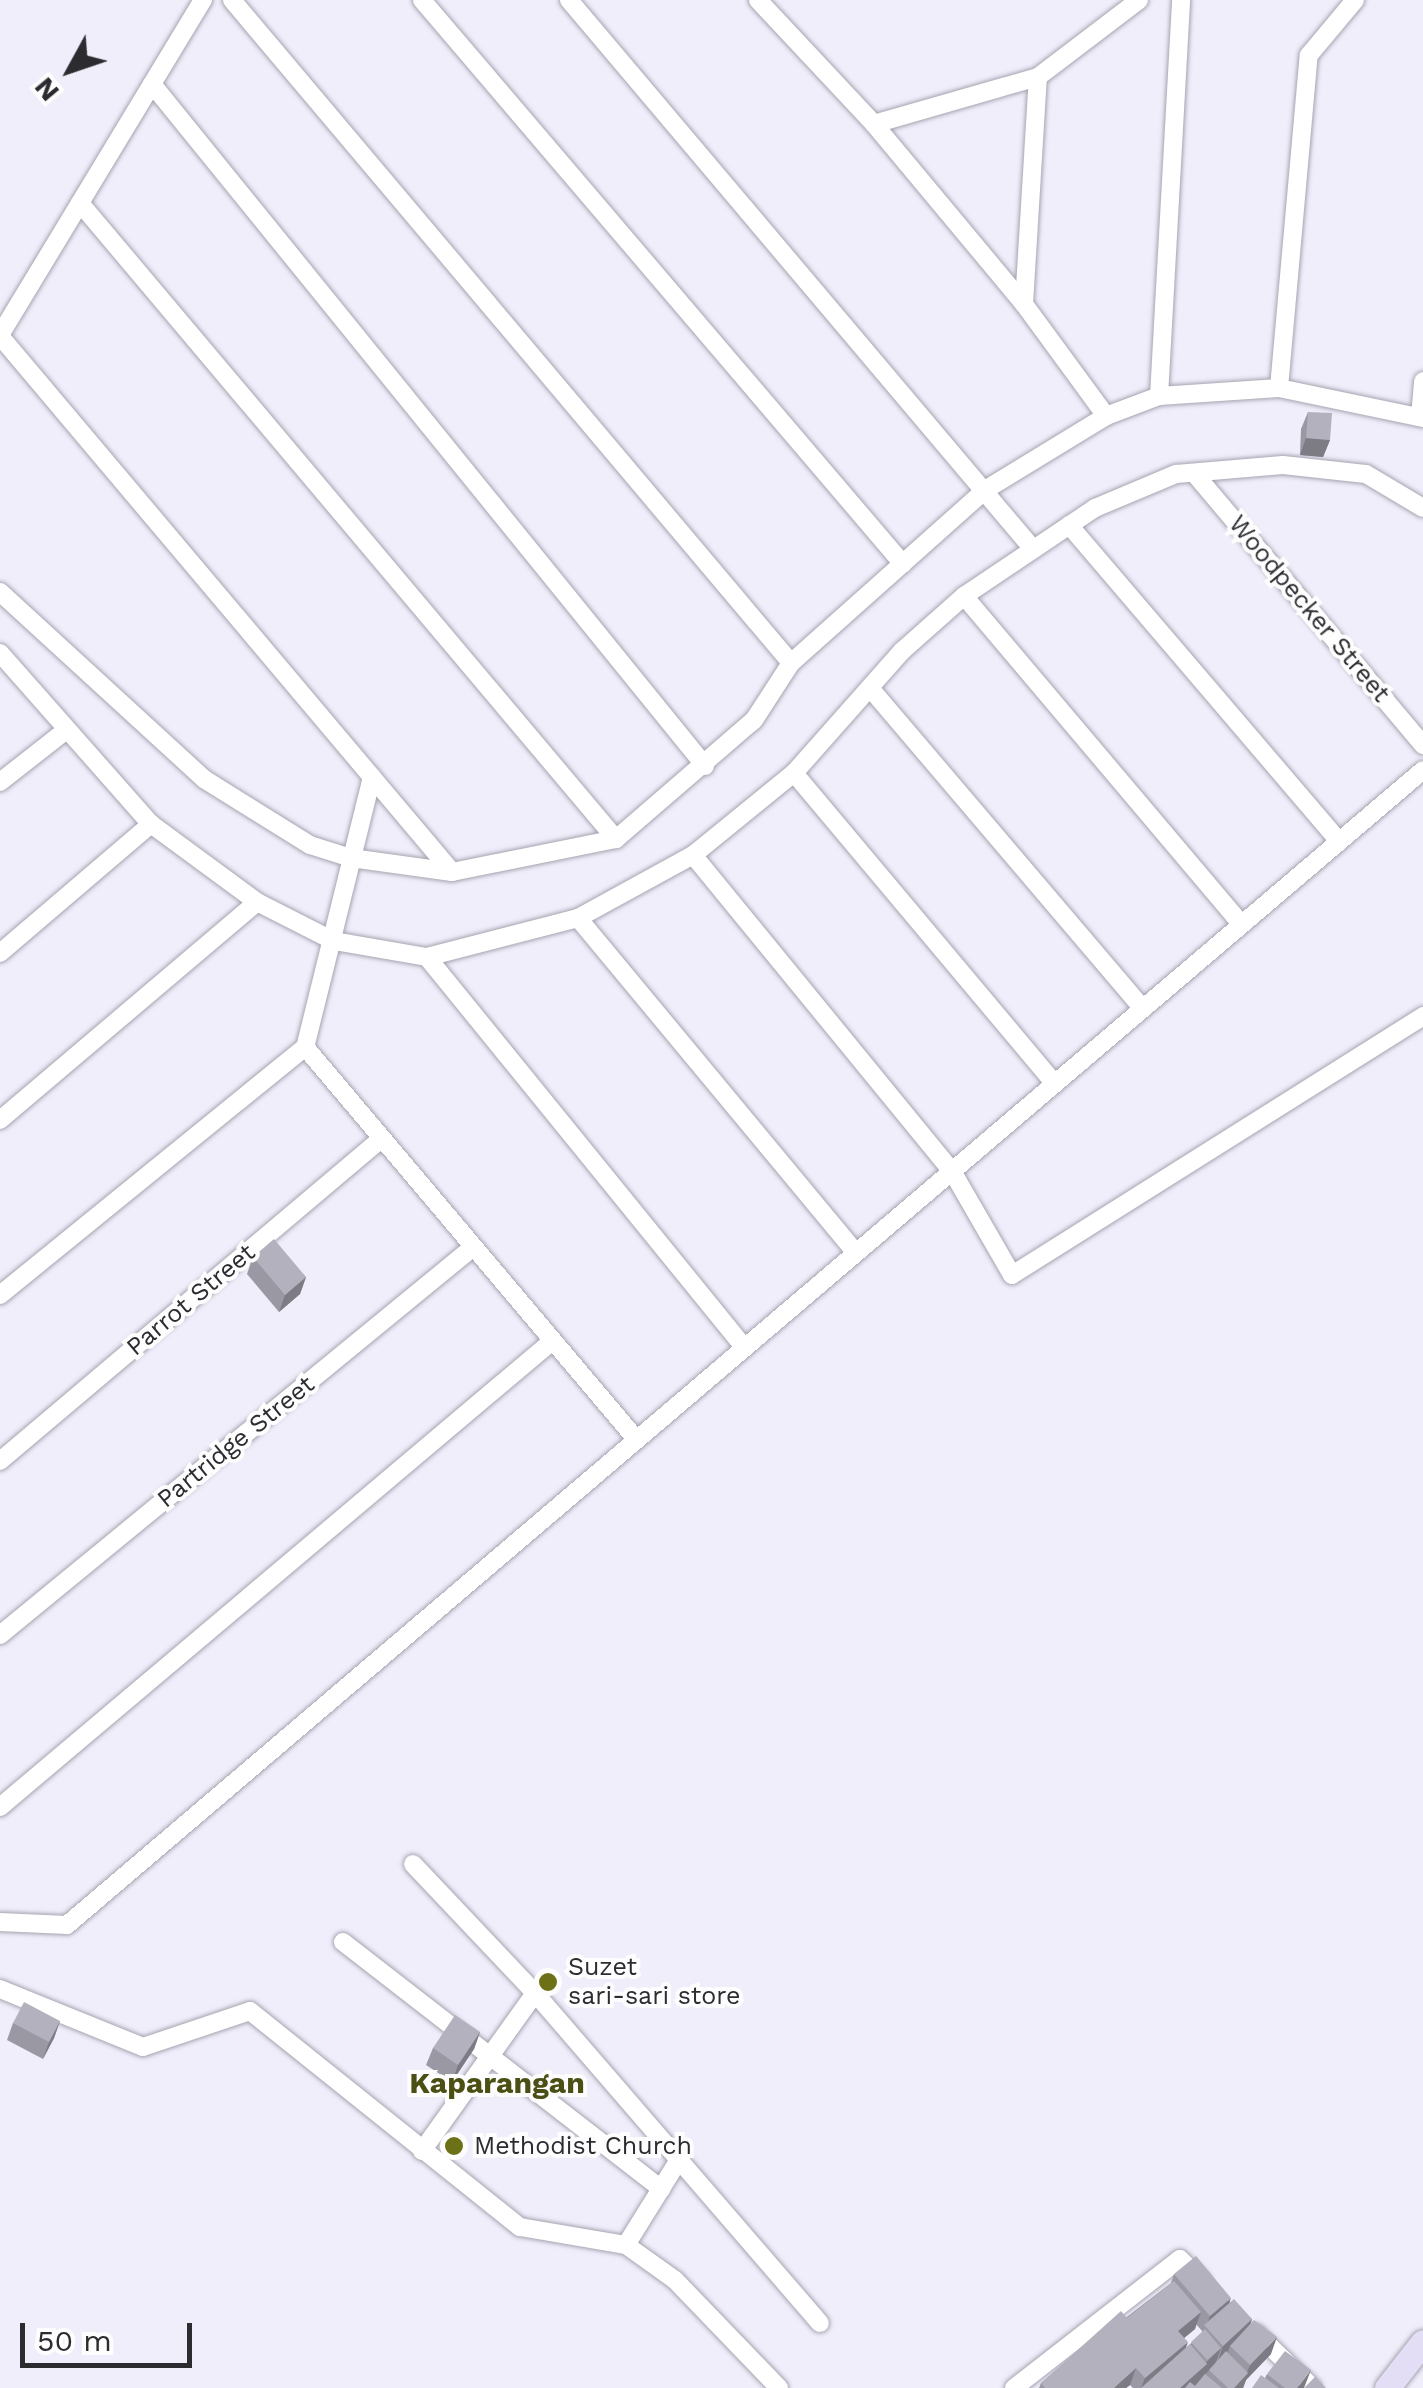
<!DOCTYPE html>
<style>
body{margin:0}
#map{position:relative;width:1423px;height:2388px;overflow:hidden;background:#f0eefb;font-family:"Work Sans",sans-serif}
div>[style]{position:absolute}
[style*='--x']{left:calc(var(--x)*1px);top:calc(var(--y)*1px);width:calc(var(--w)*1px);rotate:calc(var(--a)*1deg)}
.roads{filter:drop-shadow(0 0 2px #a6a4b0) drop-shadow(0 0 2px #a6a4b0)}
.minor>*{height:18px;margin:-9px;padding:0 9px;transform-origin:9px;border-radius:9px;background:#fff}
.secondary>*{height:25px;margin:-12.5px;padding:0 12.5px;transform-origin:12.5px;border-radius:12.5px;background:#e3def6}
.wall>*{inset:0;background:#9a98a3}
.shaded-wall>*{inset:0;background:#7d7c85}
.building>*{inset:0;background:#b3b1be}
.dots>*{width:28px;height:28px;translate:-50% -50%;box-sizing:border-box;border:5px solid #fdfdfd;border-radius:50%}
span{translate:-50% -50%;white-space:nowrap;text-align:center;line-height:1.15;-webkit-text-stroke:8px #fdfdfd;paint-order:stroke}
.street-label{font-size:25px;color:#2c2b30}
.poi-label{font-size:25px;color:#2c2b30}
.left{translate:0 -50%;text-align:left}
.quarter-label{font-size:30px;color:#4b4f13;font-weight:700}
.north{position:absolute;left:20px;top:20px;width:100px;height:100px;-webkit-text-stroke:8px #fdfdfd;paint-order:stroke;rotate:230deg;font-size:28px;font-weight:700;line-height:40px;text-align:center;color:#2c2b30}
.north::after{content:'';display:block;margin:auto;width:35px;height:45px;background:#2c2b30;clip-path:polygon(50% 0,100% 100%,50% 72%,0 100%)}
.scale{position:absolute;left:20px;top:2323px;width:172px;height:45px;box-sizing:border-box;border:5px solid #2c2b30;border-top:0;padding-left:12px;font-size:30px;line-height:35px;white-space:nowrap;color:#2c2b30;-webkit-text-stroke:8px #fdfdfd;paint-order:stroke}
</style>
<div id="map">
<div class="roads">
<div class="minor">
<div style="--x:232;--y:0;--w:867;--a:49.86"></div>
<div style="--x:422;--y:0;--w:741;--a:49.54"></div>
<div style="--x:569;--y:0;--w:719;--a:49.8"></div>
<div style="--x:758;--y:0;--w:170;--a:46.9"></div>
<div style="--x:874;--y:124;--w:234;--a:50.2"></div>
<div style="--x:1024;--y:304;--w:139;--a:53.8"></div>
<div style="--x:152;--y:84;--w:878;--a:50.96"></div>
<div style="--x:874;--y:124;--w:171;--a:-16"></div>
<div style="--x:1038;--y:77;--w:127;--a:-37.3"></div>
<div style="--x:80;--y:203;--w:832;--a:49.88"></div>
<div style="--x:1024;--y:304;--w:227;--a:-86.5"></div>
<div style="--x:0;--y:335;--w:392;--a:-58.8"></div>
<div style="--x:0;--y:336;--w:701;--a:49.86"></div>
<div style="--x:1279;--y:388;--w:334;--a:-84.9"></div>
<div style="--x:1309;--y:55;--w:72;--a:-50.1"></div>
<div style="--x:1159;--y:396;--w:397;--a:-86.8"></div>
<div style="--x:1420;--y:417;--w:36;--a:-85"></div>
<div style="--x:1194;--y:473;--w:356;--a:49.9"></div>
<div style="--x:1069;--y:525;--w:416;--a:49.5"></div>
<div style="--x:0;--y:592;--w:277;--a:42.5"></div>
<div style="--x:204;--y:779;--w:125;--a:31.9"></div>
<div style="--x:310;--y:845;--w:43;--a:17.6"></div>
<div style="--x:351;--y:858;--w:102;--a:7.9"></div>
<div style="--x:452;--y:872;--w:167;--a:-11.4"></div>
<div style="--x:616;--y:839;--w:182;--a:-40.8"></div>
<div style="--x:754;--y:720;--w:68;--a:-57"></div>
<div style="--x:791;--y:663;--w:260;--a:-41.7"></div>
<div style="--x:985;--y:490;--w:142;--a:-31.4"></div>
<div style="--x:1106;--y:416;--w:57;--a:-20.7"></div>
<div style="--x:1159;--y:396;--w:120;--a:-3.8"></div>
<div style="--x:1279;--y:388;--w:147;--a:11.8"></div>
<div style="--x:964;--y:596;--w:429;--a:49.8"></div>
<div style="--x:0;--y:653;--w:228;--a:48.6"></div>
<div style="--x:151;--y:824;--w:132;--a:36.3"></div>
<div style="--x:257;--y:902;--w:86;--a:26.9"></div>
<div style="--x:334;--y:941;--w:94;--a:9.8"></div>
<div style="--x:427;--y:957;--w:156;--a:-14.5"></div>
<div style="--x:578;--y:918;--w:131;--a:-28.7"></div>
<div style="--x:693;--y:855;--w:130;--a:-39.1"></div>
<div style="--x:794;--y:773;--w:163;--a:-48.5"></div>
<div style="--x:902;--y:651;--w:83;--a:-41.6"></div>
<div style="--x:964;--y:596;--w:158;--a:-33.9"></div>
<div style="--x:1095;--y:508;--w:88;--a:-22.8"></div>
<div style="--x:1176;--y:474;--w:107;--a:-4.8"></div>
<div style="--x:1283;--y:465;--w:83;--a:6.2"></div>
<div style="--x:1366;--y:474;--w:66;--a:30.8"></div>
<div style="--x:870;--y:688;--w:420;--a:49.6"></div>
<div style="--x:794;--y:773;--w:405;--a:50"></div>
<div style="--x:372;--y:777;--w:278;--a:103.9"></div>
<div style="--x:305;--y:1047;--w:513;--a:49.82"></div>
<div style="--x:0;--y:782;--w:83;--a:-38.1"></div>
<div style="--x:693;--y:855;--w:409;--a:50.7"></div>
<div style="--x:952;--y:1171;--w:120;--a:60"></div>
<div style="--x:1012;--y:1275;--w:486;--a:-32.2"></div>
<div style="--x:578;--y:918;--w:434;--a:50.3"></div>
<div style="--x:0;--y:953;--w:199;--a:-40.5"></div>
<div style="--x:427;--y:957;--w:503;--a:50.9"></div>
<div style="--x:0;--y:1120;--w:337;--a:-40.3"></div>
<div style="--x:0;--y:1295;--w:393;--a:-39.1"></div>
<div style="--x:0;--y:1461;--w:499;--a:-40.2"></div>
<div style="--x:0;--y:1635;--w:610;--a:-39.35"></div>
<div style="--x:0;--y:1807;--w:721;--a:-40.16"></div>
<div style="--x:413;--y:1864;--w:178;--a:46.6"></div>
<div style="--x:535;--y:1993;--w:436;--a:49.2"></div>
<div style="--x:0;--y:1922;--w:67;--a:2.6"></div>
<div style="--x:67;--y:1925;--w:1781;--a:-40.42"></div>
<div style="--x:343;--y:1942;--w:403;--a:37.8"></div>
<div style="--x:0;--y:1989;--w:154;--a:22.1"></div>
<div style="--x:143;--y:2047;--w:113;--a:-18.6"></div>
<div style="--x:250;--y:2011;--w:346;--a:38.7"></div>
<div style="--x:520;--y:2227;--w:108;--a:9.6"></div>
<div style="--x:626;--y:2245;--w:60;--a:35.5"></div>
<div style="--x:675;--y:2280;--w:150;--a:46.1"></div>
<div style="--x:422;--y:2151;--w:194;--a:-54.4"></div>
<div style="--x:626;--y:2245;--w:100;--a:-58.1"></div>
<div style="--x:1256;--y:2333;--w:79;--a:44"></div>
<div style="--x:1014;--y:2388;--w:210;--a:-37.9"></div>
<div style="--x:1180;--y:2259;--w:30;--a:45"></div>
</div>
<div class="secondary">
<div style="--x:1387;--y:2388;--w:58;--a:-52"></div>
</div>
</div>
<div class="wall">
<div style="clip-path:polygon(1308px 412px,1330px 440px,1323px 457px,1300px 455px,1301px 429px)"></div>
<div style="clip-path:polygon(253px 1257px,306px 1277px,300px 1294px,279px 1312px,247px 1274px)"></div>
<div style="clip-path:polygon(60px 2021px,54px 2038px,43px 2059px,7px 2040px,13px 2023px)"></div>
<div style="clip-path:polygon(480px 2032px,474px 2049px,452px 2082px,426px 2065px,433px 2048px)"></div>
<div style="clip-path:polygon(evenodd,1174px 2274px,1230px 2302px,1252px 2319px,1251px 2323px,1271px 2354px,1246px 2380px,1243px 2388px,1133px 2388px,1130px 2385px,1126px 2388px,1039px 2388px,1041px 2383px,1171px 2283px,1174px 2274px,1196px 2324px,1202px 2331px,1202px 2333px,1186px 2348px,1184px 2338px,1195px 2329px,1196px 2324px)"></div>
<div style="clip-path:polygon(1267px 2374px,1304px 2388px,1252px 2388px,1265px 2378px)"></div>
</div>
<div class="shaded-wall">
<div style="clip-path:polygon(1306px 438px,1330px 440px,1323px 457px,1300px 455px)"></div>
<div style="clip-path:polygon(306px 1277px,300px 1294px,279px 1312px,285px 1295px)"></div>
<div style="clip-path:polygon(60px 2021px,54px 2038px,43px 2059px,49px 2042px)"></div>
<div style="clip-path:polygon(480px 2032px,474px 2049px,452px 2082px,458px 2065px)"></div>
<div style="clip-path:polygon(1231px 2298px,1225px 2315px,1206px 2327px,1210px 2316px)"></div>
<div style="clip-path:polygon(1201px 2312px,1195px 2329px,1172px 2348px,1178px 2331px)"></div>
<div style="clip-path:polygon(1252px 2319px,1246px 2336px,1230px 2346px,1227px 2354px,1217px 2363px,1223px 2346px)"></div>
<div style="clip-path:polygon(1277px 2337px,1271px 2354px,1246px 2380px,1243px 2388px,1234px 2388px,1246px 2375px,1250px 2365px)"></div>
<div style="clip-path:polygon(1188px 2342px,1182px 2359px,1141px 2388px,1145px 2378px)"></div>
<div style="clip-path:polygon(1221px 2348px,1215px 2365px,1202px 2377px,1201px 2381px,1193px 2388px,1180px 2388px)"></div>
<div style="clip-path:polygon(1136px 2368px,1130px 2385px,1126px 2388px,1113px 2388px)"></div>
<div style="clip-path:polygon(1311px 2370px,1304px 2388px,1297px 2388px)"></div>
</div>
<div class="building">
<div style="clip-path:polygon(1308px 412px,1332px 413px,1330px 440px,1306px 438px)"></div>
<div style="clip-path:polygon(274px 1239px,306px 1277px,285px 1295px,253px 1257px)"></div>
<div style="clip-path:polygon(24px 2002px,60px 2021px,49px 2042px,13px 2023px)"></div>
<div style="clip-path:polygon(455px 2015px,480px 2032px,458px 2065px,433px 2048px)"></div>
<div style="clip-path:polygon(1196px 2256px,1231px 2298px,1210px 2316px,1174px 2274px)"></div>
<div style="clip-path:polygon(1174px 2281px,1201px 2312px,1178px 2331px,1188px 2342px,1145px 2378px,1136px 2368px,1114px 2388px,1045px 2388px,1041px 2383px,1121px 2311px,1127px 2318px)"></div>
<div style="clip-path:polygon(1234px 2299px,1252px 2319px,1223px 2346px,1204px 2325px)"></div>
<div style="clip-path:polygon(1254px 2320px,1277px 2337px,1250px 2365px,1230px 2346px)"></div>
<div style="clip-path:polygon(1205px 2329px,1221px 2348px,1207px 2360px,1191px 2342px)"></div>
<div style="clip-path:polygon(1190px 2344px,1207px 2364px,1180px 2388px,1141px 2388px)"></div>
<div style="clip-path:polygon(1226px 2351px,1248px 2373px,1234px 2388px,1228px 2388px,1209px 2370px)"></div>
<div style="clip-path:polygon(1285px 2351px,1311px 2370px,1297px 2388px,1285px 2388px,1267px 2374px)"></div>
<div style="clip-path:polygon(1205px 2374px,1222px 2388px,1185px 2388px,1190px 2382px,1195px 2386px)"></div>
<div style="clip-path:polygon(1261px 2375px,1279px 2388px,1252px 2388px)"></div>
<div style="clip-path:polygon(1315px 2377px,1326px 2388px,1304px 2388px)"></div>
</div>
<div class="dots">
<div style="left:548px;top:1982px;background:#6c7117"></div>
<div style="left:454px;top:2146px;background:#6c7117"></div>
</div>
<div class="street-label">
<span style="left:1309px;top:609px;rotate:50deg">Woodpecker Street</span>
<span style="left:191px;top:1300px;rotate:-40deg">Parrot Street</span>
<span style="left:236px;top:1442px;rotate:-39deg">Partridge Street</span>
</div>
<div class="poi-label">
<span class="left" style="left:568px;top:1982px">Suzet<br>sari-sari store</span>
<span class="left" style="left:474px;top:2146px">Methodist Church</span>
</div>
<div class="quarter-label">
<span style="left:497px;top:2083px">Kaparangan</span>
</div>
<div class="north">N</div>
<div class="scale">50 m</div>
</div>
